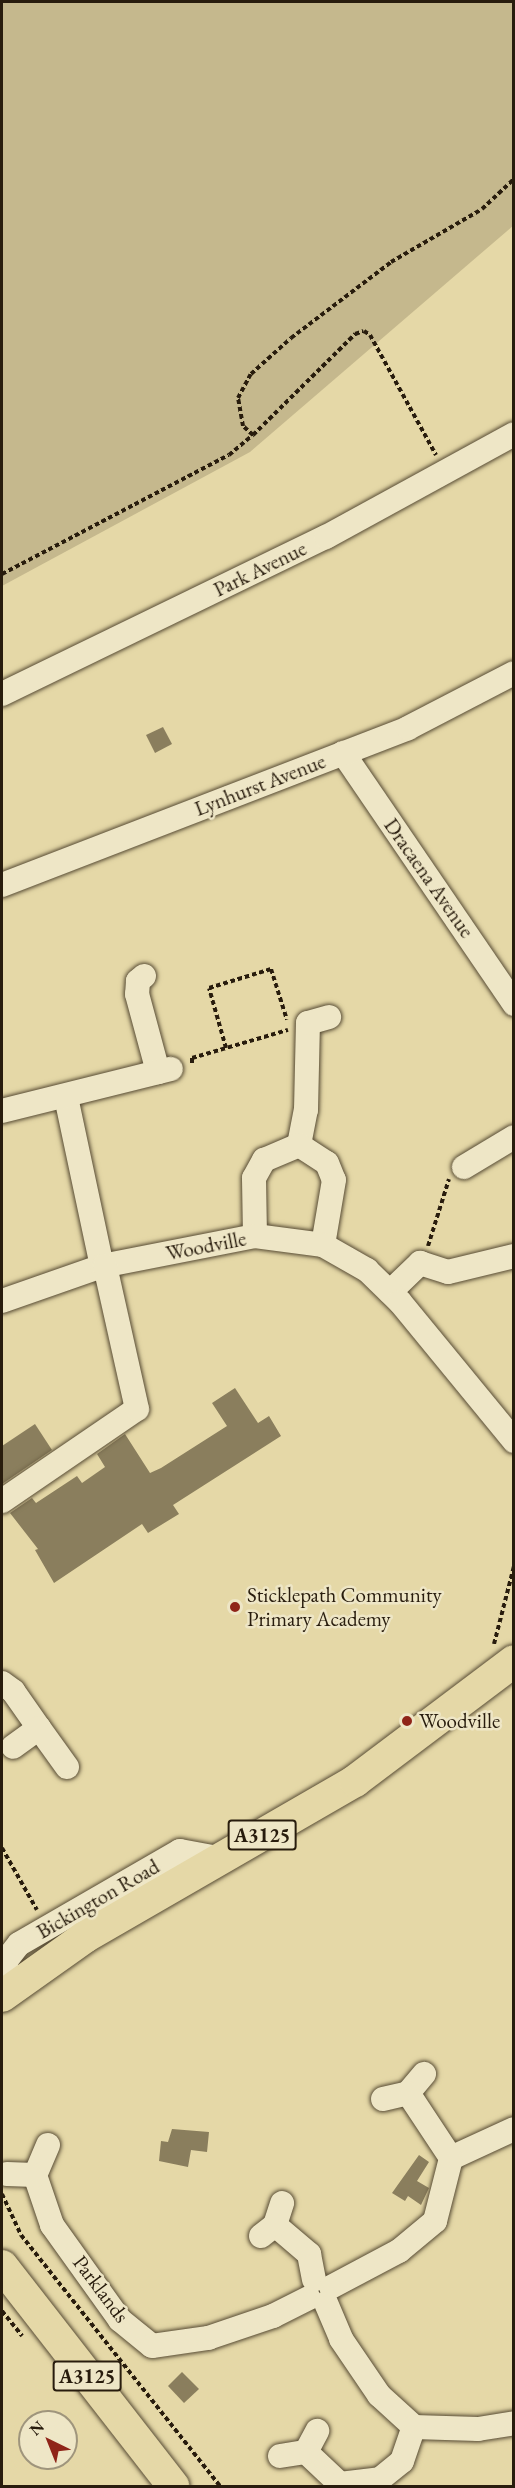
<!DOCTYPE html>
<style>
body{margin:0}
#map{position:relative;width:515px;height:2488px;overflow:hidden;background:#e5d8a7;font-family:"EB Garamond",serif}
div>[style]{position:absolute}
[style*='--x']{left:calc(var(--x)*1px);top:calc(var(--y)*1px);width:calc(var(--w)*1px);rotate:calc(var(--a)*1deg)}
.green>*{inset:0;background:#c5b88d}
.building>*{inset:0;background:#8a7e5d}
.path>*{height:4px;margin-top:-2px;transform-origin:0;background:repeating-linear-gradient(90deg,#281c0d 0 4.5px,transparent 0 7.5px)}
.roads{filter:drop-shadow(0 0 2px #574b34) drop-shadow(0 0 2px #574b34)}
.minor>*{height:24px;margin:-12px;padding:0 12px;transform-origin:12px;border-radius:12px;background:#eee6c6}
.major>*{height:32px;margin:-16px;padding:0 16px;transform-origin:16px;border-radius:16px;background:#e5d8a7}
.dots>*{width:16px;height:16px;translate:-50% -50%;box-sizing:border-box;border:3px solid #eee6c6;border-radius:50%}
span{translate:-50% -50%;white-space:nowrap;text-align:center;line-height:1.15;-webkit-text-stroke:5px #eee6c6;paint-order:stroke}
.shield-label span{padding:2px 4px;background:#eee6c6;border:2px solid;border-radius:4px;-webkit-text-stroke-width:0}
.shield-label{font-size:20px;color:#281c0d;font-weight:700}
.street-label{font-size:21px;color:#281c0d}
.poi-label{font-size:21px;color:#281c0d}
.left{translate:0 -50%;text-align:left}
.frame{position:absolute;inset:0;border:3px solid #281c0d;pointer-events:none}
.north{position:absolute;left:18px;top:2410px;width:60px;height:60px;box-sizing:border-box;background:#eee6c6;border:2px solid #9f957c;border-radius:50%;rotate:317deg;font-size:16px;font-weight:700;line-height:24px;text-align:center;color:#281c0d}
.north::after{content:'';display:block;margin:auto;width:21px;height:27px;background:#8f2418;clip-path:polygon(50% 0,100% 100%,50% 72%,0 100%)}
</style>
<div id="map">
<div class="green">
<div style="clip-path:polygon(2px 2px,513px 2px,514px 225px,250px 452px,2px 586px)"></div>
</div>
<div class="building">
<div style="clip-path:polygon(163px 727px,172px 744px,155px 753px,146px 735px)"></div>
<div style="clip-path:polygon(235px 1388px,258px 1423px,269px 1416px,281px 1436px,173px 1505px,179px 1514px,148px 1533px,142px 1524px,54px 1583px,35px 1550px,38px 1549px,10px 1513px,32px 1498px,36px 1503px,77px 1476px,82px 1483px,105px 1467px,97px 1454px,125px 1434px,150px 1473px,161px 1468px,227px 1426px,212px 1403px)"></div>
<div style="clip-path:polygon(35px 1424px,52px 1450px,2px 1484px,2px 1446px)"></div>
<div style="clip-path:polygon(172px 2129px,209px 2132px,207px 2152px,191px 2150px,188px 2167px,159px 2161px,161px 2141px,168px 2142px)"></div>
<div style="clip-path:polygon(419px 2155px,429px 2162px,417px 2181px,429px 2188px,421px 2205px,408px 2196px,405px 2201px,392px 2193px)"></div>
<div style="clip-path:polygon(182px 2372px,199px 2389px,184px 2403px,168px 2386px)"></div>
</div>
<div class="path">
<div style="--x:253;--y:435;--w:144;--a:-44.7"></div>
<div style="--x:355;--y:334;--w:9;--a:-18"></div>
<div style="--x:364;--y:331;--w:7;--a:34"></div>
<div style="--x:370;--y:335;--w:137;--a:61.2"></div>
<div style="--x:2;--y:574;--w:256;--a:-27.7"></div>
<div style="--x:229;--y:455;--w:31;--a:-40"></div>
<div style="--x:253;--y:435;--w:13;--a:-138"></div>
<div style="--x:243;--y:426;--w:28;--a:-100"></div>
<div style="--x:238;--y:398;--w:27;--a:-62"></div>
<div style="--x:251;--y:374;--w:54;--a:-42"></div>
<div style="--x:291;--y:338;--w:126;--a:-37.2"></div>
<div style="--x:391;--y:262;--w:105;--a:-30.2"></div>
<div style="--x:482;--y:209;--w:44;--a:-43.2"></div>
<div style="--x:226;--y:1048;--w:62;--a:-105.8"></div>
<div style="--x:209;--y:988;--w:65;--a:-17"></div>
<div style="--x:271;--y:969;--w:53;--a:72.6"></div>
<div style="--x:192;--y:1063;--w:5;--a:-90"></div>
<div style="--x:192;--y:1058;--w:100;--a:-16.3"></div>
<div style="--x:428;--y:1246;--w:70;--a:-72.6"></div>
<div style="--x:494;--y:1644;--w:81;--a:-75.6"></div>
<div style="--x:2;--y:1848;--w:71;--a:60.6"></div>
<div style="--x:2;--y:2194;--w:45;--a:65.1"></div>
<div style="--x:21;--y:2235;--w:320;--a:51.6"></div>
<div style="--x:2;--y:2311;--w:32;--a:51"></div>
</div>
<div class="roads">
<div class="minor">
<div style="--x:2;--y:694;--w:360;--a:-25.9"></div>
<div style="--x:326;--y:537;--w:214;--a:-28.7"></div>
<div style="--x:343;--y:753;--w:304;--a:55.7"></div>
<div style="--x:2;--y:885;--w:435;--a:-21.1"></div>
<div style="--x:408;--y:728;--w:119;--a:-27.4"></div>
<div style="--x:144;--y:976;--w:8;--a:140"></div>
<div style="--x:138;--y:981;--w:13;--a:94"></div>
<div style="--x:137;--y:994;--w:81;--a:74.9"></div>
<div style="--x:66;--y:1097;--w:173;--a:78"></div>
<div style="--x:2;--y:1111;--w:174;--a:-14"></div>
<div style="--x:299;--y:1145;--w:36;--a:-79"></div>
<div style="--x:306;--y:1110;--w:87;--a:-88.7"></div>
<div style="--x:308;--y:1023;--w:22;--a:-16"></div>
<div style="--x:464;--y:1167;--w:58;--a:-31"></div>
<div style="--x:255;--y:1236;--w:58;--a:-91"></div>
<div style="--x:254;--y:1178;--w:21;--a:-61"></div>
<div style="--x:264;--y:1160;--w:38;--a:-23"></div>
<div style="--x:299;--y:1145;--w:33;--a:33"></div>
<div style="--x:327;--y:1163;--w:18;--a:68"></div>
<div style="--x:334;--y:1180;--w:66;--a:99.6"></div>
<div style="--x:390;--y:1292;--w:42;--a:-44"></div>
<div style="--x:420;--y:1263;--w:29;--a:18"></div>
<div style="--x:448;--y:1272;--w:68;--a:-13.6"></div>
<div style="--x:2;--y:1301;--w:106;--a:-19.3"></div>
<div style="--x:102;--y:1266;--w:156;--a:-11.1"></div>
<div style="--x:255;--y:1236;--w:69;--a:7.5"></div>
<div style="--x:323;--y:1245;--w:51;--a:29.6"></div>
<div style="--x:367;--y:1270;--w:46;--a:44.1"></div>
<div style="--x:400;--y:1302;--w:180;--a:50.6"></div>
<div style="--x:2;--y:1501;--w:163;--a:-34.3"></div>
<div style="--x:137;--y:1409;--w:147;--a:-102.6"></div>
<div style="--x:2;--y:1683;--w:14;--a:36"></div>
<div style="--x:13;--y:1691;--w:45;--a:54.9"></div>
<div style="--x:39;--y:1728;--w:32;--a:144"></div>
<div style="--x:39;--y:1728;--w:48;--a:54.3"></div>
<div style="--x:13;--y:1985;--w:24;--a:-112"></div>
<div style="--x:4;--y:1963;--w:24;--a:-52"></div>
<div style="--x:19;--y:1944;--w:186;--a:-30"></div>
<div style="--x:180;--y:1851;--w:44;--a:10.5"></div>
<div style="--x:383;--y:2099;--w:26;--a:-13"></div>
<div style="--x:408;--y:2093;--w:25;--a:-50"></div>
<div style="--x:48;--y:2145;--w:33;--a:113"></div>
<div style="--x:35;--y:2175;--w:53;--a:71.2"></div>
<div style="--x:52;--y:2225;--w:117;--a:54.4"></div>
<div style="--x:120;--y:2320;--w:41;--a:39.1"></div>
<div style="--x:152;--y:2346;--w:57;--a:-8.1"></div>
<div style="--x:208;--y:2338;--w:69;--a:-18.7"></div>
<div style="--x:273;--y:2316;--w:40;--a:-26.6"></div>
<div style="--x:451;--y:2158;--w:69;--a:-24.7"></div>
<div style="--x:7;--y:2174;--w:28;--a:2"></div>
<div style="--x:275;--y:2225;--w:45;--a:40.5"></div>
<div style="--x:309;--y:2254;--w:26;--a:79"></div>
<div style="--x:261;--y:2236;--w:18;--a:-38"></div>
<div style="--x:275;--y:2225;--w:23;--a:-72"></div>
<div style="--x:331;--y:2287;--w:77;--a:-27.9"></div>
<div style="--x:399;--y:2251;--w:47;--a:-39.8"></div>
<div style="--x:435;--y:2221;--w:65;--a:-75.7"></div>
<div style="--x:451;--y:2158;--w:78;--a:-123.5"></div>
<div style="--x:326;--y:2303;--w:39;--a:67"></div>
<div style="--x:341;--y:2339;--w:68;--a:55.8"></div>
<div style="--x:379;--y:2395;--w:47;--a:42.4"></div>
<div style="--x:414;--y:2427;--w:64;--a:1.8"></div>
<div style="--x:478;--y:2429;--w:36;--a:-9"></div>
<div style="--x:306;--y:2452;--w:47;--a:43.3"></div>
<div style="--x:340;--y:2484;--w:40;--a:-7.1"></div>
<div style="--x:380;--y:2479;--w:28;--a:-39"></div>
<div style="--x:402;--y:2461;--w:36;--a:-71"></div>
<div style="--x:280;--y:2456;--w:26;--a:-9"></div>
<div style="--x:306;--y:2452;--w:24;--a:-62"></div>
</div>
<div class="major">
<div style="--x:2;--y:1996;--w:102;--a:-35.4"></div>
<div style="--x:85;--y:1937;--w:312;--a:-30"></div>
<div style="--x:355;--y:1781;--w:199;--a:-37"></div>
<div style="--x:2;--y:2266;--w:279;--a:52.1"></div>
</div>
</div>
<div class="dots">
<div style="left:235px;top:1607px;background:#8f2418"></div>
<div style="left:407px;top:1721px;background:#8f2418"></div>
</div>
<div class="shield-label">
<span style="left:262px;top:1835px">A3125</span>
<span style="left:87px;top:2376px">A3125</span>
</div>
<div class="street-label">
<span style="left:260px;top:569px;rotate:-26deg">Park Avenue</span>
<span style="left:260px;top:785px;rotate:-21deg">Lynhurst Avenue</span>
<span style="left:429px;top:878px;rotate:55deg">Dracaena Avenue</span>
<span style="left:206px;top:1246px;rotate:-11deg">Woodville</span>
<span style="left:98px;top:1899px;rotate:-30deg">Bickington Road</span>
<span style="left:101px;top:2289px;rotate:53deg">Parklands</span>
</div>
<div class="poi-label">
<span class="left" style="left:247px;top:1607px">Sticklepath Community<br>Primary Academy</span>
<span class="left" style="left:419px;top:1721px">Woodville</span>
</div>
<div class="frame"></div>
<div class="north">N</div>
</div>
